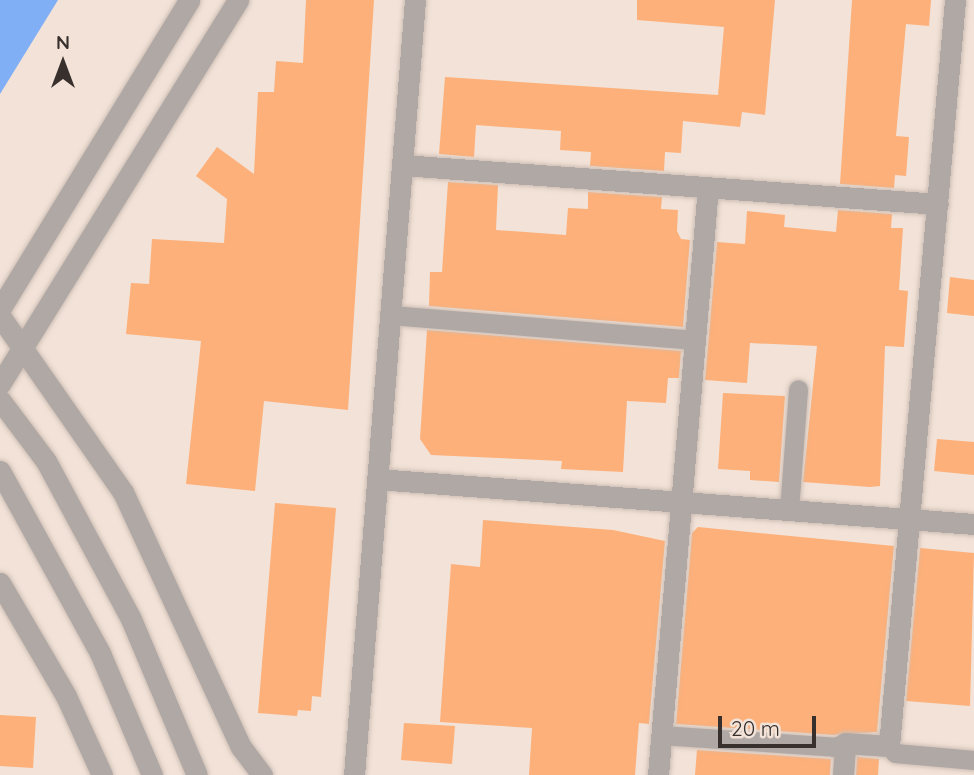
<!DOCTYPE html>
<style>
body{margin:0}
#map{position:relative;width:974px;height:775px;overflow:hidden;background:#f2e2d7;font-family:Quicksand,sans-serif}
div>[style]{position:absolute}
[style*='--x']{left:calc(var(--x)*1px);top:calc(var(--y)*1px);width:calc(var(--w)*1px);rotate:calc(var(--a)*1deg)}
.water>*{inset:0;background:#80aff6}
.building>*{inset:0;background:#fdb079}
.roads{filter:drop-shadow(0 0 2px #cdbeb5) drop-shadow(0 0 2px #cdbeb5)}
.service>*{height:19px;margin:-9.5px;padding:0 9.5px;transform-origin:9.5px;border-radius:9.5px;background:#afa8a4}
.minor>*{height:21px;margin:-10.5px;padding:0 10.5px;transform-origin:10.5px;border-radius:10.5px;background:#afa8a4}
.tertiary>*{height:21px;margin:-10.5px;padding:0 10.5px;transform-origin:10.5px;border-radius:10.5px;background:#afa8a4}
span{translate:-50% -50%;white-space:nowrap;text-align:center;line-height:1.15;-webkit-text-stroke:7px #f2e2d7;paint-order:stroke}
.north{position:absolute;left:28px;top:28px;width:70px;height:70px;-webkit-text-stroke:5px #f2e2d7;paint-order:stroke;rotate:0deg;font-size:19px;font-weight:700;line-height:28px;text-align:center;color:#37302d}
.north::after{content:'';display:block;margin:auto;width:24px;height:32px;background:#37302d;clip-path:polygon(50% 0,100% 100%,50% 72%,0 100%)}
.scale{position:absolute;left:718px;top:716px;width:98px;height:32px;box-sizing:border-box;border:4px solid #37302d;border-top:0;padding-left:9px;font-size:21px;line-height:24px;white-space:nowrap;color:#37302d;-webkit-text-stroke:5px #f2e2d7;paint-order:stroke}
</style>
<div id="map">
<div class="water">
<div style="clip-path:polygon(0 0,58px 0,0 94px)"></div>
</div>
<div class="building">
<div style="clip-path:polygon(306px 0,374px 0,348px 410px,264px 401px,255px 491px,186px 484px,201px 341px,126px 334px,131px 283px,149px 284px,152px 239px,224px 243px,227px 199px,196px 176px,217px 147px,254px 174px,258px 92px,274px 92px,276px 61px,303px 63px)"></div>
<div style="clip-path:polygon(637px 0,775px 0,765px 115px,742px 112px,740px 127px,683px 121px,681px 153px,665px 152px,664px 171px,590px 166px,591px 152px,560px 150px,561px 131px,476px 125px,474px 157px,439px 154px,445px 77px,718px 95px,724px 27px,637px 20px)"></div>
<div style="clip-path:polygon(852px 0,931px 0,929px 26px,906px 24px,896px 136px,909px 137px,906px 176px,895px 175px,894px 188px,840px 184px)"></div>
<div style="clip-path:polygon(448px 182px,498px 185px,496px 230px,566px 235px,568px 208px,588px 209px,588px 192px,662px 197px,661px 209px,678px 210px,677px 231px,681px 239px,690px 240px,683px 327px,429px 306px,430px 272px,442px 272px)"></div>
<div style="clip-path:polygon(838px 210px,892px 214px,891px 228px,903px 228px,899px 290px,908px 291px,904px 347px,885px 346px,880px 486px,870px 487px,803px 482px,817px 346px,750px 343px,747px 383px,705px 380px,717px 242px,745px 244px,747px 211px,785px 215px,784px 227px,836px 232px)"></div>
<div style="clip-path:polygon(950px 277px,974px 280px,974px 316px,947px 313px)"></div>
<div style="clip-path:polygon(427px 330px,681px 351px,679px 378px,668px 378px,666px 403px,627px 401px,623px 472px,561px 469px,562px 461px,431px 455px,420px 439px)"></div>
<div style="clip-path:polygon(723px 393px,785px 396px,779px 482px,750px 480px,750px 471px,718px 469px)"></div>
<div style="clip-path:polygon(937px 439px,974px 442px,974px 475px,934px 471px)"></div>
<div style="clip-path:polygon(275px 503px,336px 508px,321px 697px,312px 696px,311px 711px,298px 710px,297px 716px,258px 713px)"></div>
<div style="clip-path:polygon(483px 520px,613px 530px,665px 541px,649px 724px,639px 723px,635px 775px,529px 775px,532px 728px,440px 722px,451px 564px,480px 567px)"></div>
<div style="clip-path:polygon(698px 527px,894px 546px,877px 732px,833px 735px,676px 724px,692px 533px)"></div>
<div style="clip-path:polygon(920px 548px,974px 553px,970px 706px,906px 701px)"></div>
<div style="clip-path:polygon(0 715px,36px 717px,33px 768px,0 766px)"></div>
<div style="clip-path:polygon(404px 723px,455px 726px,452px 764px,401px 760px)"></div>
<div style="clip-path:polygon(697px 750px,831px 759px,830px 775px,695px 775px)"></div>
<div style="clip-path:polygon(857px 757px,879px 759px,878px 775px,856px 775px)"></div>
</div>
<div class="roads">
<div class="service">
<div style="--x:391;--y:315;--w:305;--a:4.7"></div>
<div style="--x:789;--y:510;--w:121;--a:-85.7"></div>
<div style="--x:661;--y:735;--w:174;--a:3.9"></div>
<div style="--x:835;--y:747;--w:11;--a:-22"></div>
<div style="--x:889;--y:746;--w:9;--a:49"></div>
<div style="--x:895;--y:753;--w:79;--a:5.1"></div>
</div>
<div class="minor">
<div style="--x:402;--y:165;--w:537;--a:4.16"></div>
<div style="--x:0;--y:316;--w:215;--a:55.1"></div>
<div style="--x:123;--y:492;--w:281;--a:65.2"></div>
<div style="--x:241;--y:747;--w:35;--a:53"></div>
<div style="--x:0;--y:583;--w:131;--a:59.7"></div>
<div style="--x:66;--y:696;--w:87;--a:65.5"></div>
<div style="--x:658;--y:775;--w:590;--a:-85.14"></div>
<div style="--x:843;--y:775;--w:32;--a:-86"></div>
<div style="--x:845;--y:743;--w:44;--a:3.9"></div>
<div style="--x:889;--y:746;--w:749;--a:-84.94"></div>
</div>
<div class="tertiary">
<div style="--x:0;--y:309;--w:362;--a:-58.5"></div>
<div style="--x:0;--y:384;--w:452;--a:-58.2"></div>
<div style="--x:0;--y:400;--w:76;--a:53"></div>
<div style="--x:46;--y:461;--w:179;--a:61.7"></div>
<div style="--x:131;--y:619;--w:169;--a:67.1"></div>
<div style="--x:0;--y:471;--w:208;--a:61.2"></div>
<div style="--x:100;--y:653;--w:133;--a:66.9"></div>
<div style="--x:377;--y:479;--w:599;--a:4.31"></div>
<div style="--x:354;--y:775;--w:777;--a:-85.5"></div>
</div>
</div>
<div class="north">N</div>
<div class="scale">20 m</div>
</div>
